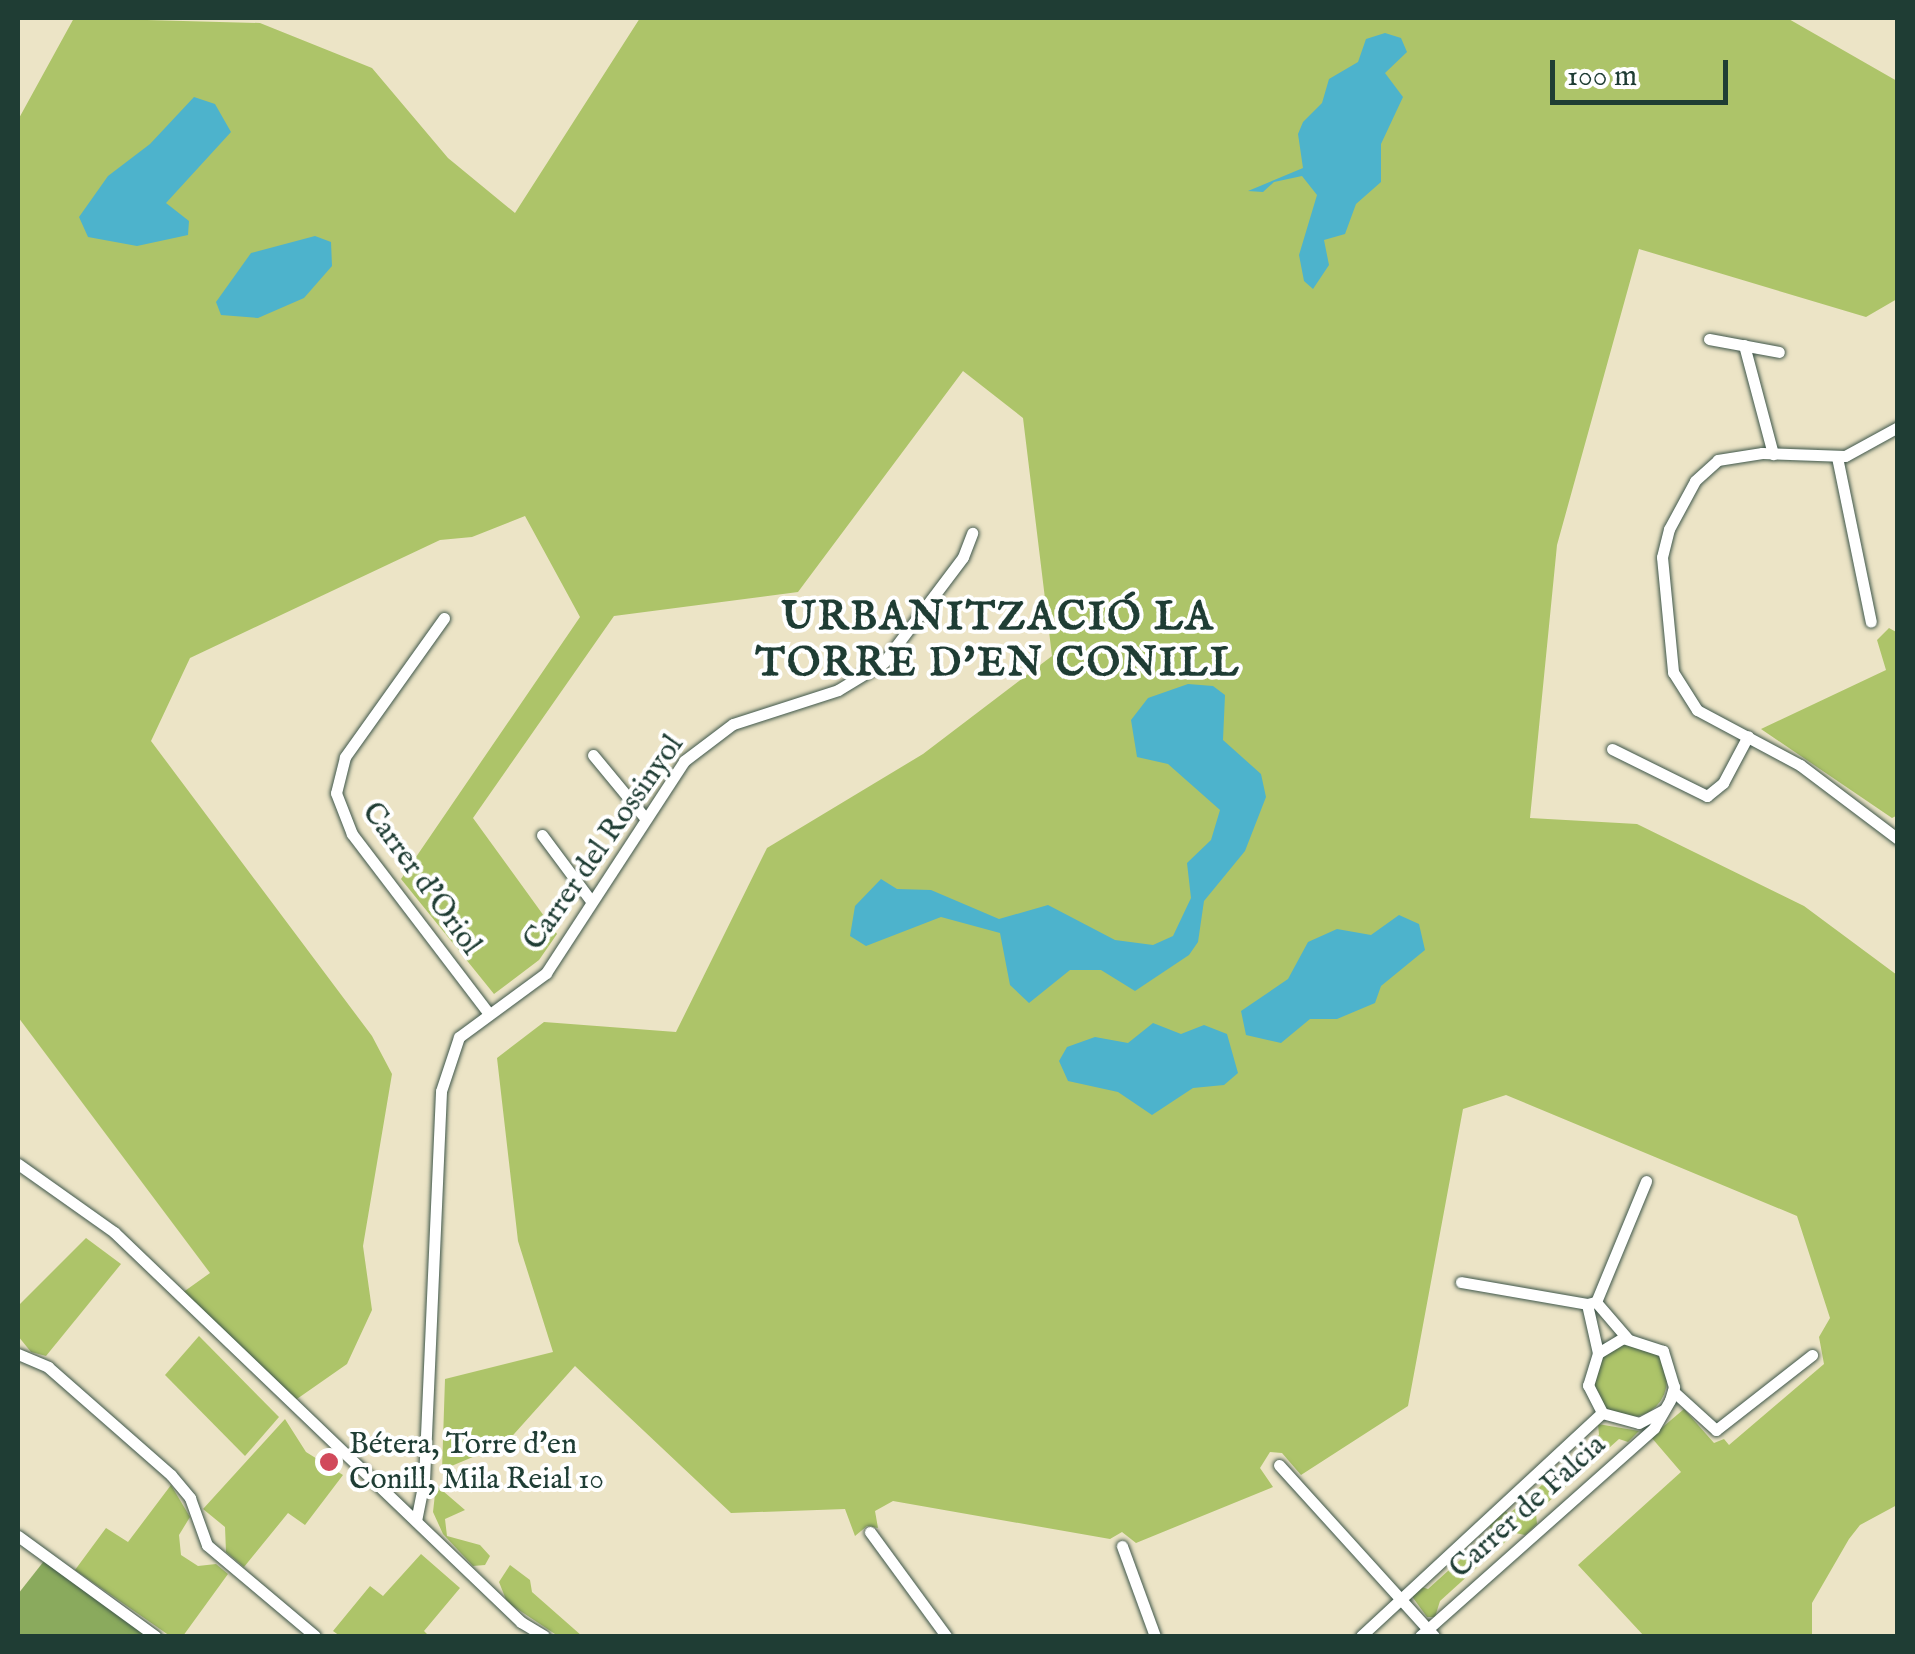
<!DOCTYPE html>
<meta charset="utf-8">
<style>
body{margin:0}
#map{position:relative;width:1915px;height:1654px;overflow:hidden;background:#ece4c6;font-family:"IM FELL English",serif}
div>[style]{position:absolute}
[style*='--x']{left:calc(var(--x)*1px);top:calc(var(--y)*1px);width:calc(var(--w)*1px);rotate:calc(var(--a)*1deg)}
.green>*{inset:0;background:#adc469}
.round{border-radius:50%}
.forest>*{inset:0;background:#8aaa5d}
.water>*{inset:0;background:#4db3cc}
.roads{filter:drop-shadow(0 0 2px #3e564a) drop-shadow(0 0 2px #3e564a)}
.street>*{height:11px;margin:-5.5px;padding:0 5.5px;transform-origin:5.5px;border-radius:5.5px;background:#fff}
.dots>*{width:28px;height:28px;translate:-50% -50%;box-sizing:border-box;border:5px solid #fff;border-radius:50%}
span{translate:-50% -50%;white-space:nowrap;text-align:center;line-height:1.15;-webkit-text-stroke:8px #fff;paint-order:stroke}
.street-label{font-size:30px;color:#1f3d34}
.poi-label{font-size:30px;color:#1f3d34}
.left{translate:0 -50%;text-align:left}
.district-label{font-size:40px;color:#1f3d34;font-weight:700;letter-spacing:2.5px}
.frame{position:absolute;inset:0;border:20px solid #1f3d34;pointer-events:none}
.scale{position:absolute;left:1550px;top:60px;width:178px;height:45px;box-sizing:border-box;border:5px solid #1f3d34;border-top:0;padding-left:12px;font-size:30px;line-height:35px;white-space:nowrap;color:#1f3d34;-webkit-text-stroke:8px #fff;paint-order:stroke}
</style>
<div id="map">
<div class="green">
<div style="clip-path:polygon(74px 18px,260px 23px,372px 68px,448px 158px,515px 213px,640px 18px,1787px 18px,1897px 81px,1897px 299px,1866px 317px,1639px 249px,1557px 545px,1530px 818px,1637px 824px,1804px 906px,1897px 975px,1897px 1505px,1860px 1525px,1849px 1539px,1812px 1603px,1812px 1636px,1644px 1636px,1578px 1565px,1681px 1472px,1651px 1437px,1684px 1409px,1714px 1443px,1724px 1439px,1729px 1445px,1824px 1364px,1819px 1337px,1830px 1318px,1797px 1216px,1506px 1095px,1463px 1109px,1408px 1406px,1301px 1475px,1282px 1453px,1270px 1452px,1260px 1468px,1273px 1487px,1136px 1543px,1122px 1532px,1110px 1539px,893px 1501px,875px 1511px,878px 1528px,867px 1526px,855px 1536px,845px 1509px,731px 1513px,575px 1366px,506px 1443px,442px 1470px,445px 1379px,553px 1352px,518px 1241px,497px 1058px,544px 1022px,676px 1032px,767px 848px,923px 754px,1052px 656px,1023px 418px,963px 371px,798px 592px,614px 616px,473px 818px,557px 934px,539px 960px,494px 994px,401px 879px,580px 617px,525px 516px,472px 537px,440px 540px,190px 658px,151px 741px,372px 1036px,392px 1074px,363px 1246px,372px 1310px,347px 1364px,294px 1401px,182px 1293px,210px 1273px,18px 1017px,18px 120px)"></div>
<div style="clip-path:polygon(1889px 628px,1898px 633px,1898px 815px,1892px 818px,1761px 729px,1886px 670px,1877px 640px)"></div>
<div style="clip-path:polygon(86px 1238px,121px 1264px,46px 1356px,31px 1352px,18px 1336px,18px 1306px)"></div>
<div style="clip-path:polygon(199px 1336px,279px 1417px,245px 1456px,165px 1375px)"></div>
<div class="round" style="left:1593px;top:1343px;width:74px;height:74px"></div>
<div style="clip-path:polygon(285px 1419px,306px 1452px,343px 1475px,305px 1525px,288px 1513px,244px 1567px,226px 1552px,225px 1527px,203px 1509px)"></div>
<div style="clip-path:polygon(1598px 1424px,1639px 1431px,1628px 1442px,1619px 1439px,1536px 1513px,1537px 1524px,1525px 1535px,1515px 1533px,1440px 1601px,1435px 1617px,1427px 1617px,1411px 1595px,1419px 1586px,1428px 1589px,1491px 1532px,1489px 1522px,1503px 1509px,1509px 1514px,1599px 1435px)"></div>
<div style="clip-path:polygon(171px 1485px,190px 1517px,179px 1535px,181px 1555px,198px 1566px,216px 1564px,228px 1574px,183px 1636px,170px 1636px,75px 1570px,106px 1528px,128px 1542px)"></div>
<div style="clip-path:polygon(436px 1485px,465px 1510px,445px 1519px,447px 1536px,480px 1545px,490px 1556px,485px 1565px,473px 1566px,443px 1534px,433px 1512px)"></div>
<div style="clip-path:polygon(421px 1554px,460px 1588px,424px 1631px,429px 1636px,340px 1636px,333px 1631px,370px 1586px,383px 1596px)"></div>
<div style="clip-path:polygon(510px 1565px,530px 1580px,532px 1592px,582px 1636px,558px 1636px,507px 1602px,499px 1582px)"></div>
</div>
<div class="forest">
<div style="clip-path:polygon(44px 1561px,150px 1636px,18px 1636px,18px 1594px)"></div>
</div>
<div class="water">
<div style="clip-path:polygon(1385px 33px,1401px 38px,1407px 52px,1385px 73px,1403px 97px,1381px 144px,1381px 182px,1356px 204px,1345px 234px,1324px 240px,1329px 265px,1313px 289px,1304px 281px,1299px 255px,1317px 195px,1302px 176px,1274px 182px,1263px 192px,1248px 191px,1303px 168px,1298px 134px,1303px 122px,1322px 103px,1329px 79px,1358px 62px,1366px 39px)"></div>
<div style="clip-path:polygon(194px 97px,215px 104px,231px 132px,166px 203px,189px 221px,188px 235px,137px 246px,88px 237px,79px 217px,108px 176px,150px 144px)"></div>
<div style="clip-path:polygon(315px 236px,331px 242px,332px 266px,304px 298px,258px 318px,221px 315px,216px 302px,251px 253px)"></div>
<div style="clip-path:polygon(1188px 684px,1213px 686px,1225px 695px,1223px 740px,1261px 774px,1266px 797px,1245px 851px,1204px 901px,1198px 942px,1189px 955px,1135px 991px,1101px 970px,1070px 970px,1029px 1003px,1010px 985px,1000px 933px,941px 917px,866px 946px,850px 936px,855px 906px,881px 879px,897px 889px,931px 890px,999px 919px,1048px 905px,1115px 940px,1153px 945px,1173px 936px,1191px 898px,1187px 863px,1211px 840px,1220px 810px,1168px 764px,1137px 757px,1131px 720px,1148px 698px)"></div>
<div style="clip-path:polygon(1399px 915px,1419px 924px,1425px 950px,1381px 986px,1375px 1003px,1337px 1019px,1310px 1019px,1281px 1043px,1246px 1035px,1241px 1011px,1288px 979px,1308px 942px,1337px 929px,1371px 935px)"></div>
<div style="clip-path:polygon(1153px 1023px,1181px 1034px,1204px 1025px,1227px 1034px,1238px 1073px,1224px 1085px,1193px 1088px,1152px 1115px,1118px 1092px,1068px 1081px,1059px 1061px,1067px 1047px,1095px 1037px,1128px 1043px)"></div>
</div>
<div class="roads">
<div class="street">
<div style="--x:1709;--y:339;--w:71;--a:10.5"></div>
<div style="--x:1744;--y:345;--w:113;--a:75.1"></div>
<div style="--x:1898;--y:427;--w:60;--a:151.3"></div>
<div style="--x:1845;--y:456;--w:83;--a:-177.9"></div>
<div style="--x:1762;--y:453;--w:45;--a:171"></div>
<div style="--x:1718;--y:460;--w:31;--a:138"></div>
<div style="--x:1695;--y:481;--w:55;--a:118.4"></div>
<div style="--x:1669;--y:529;--w:29;--a:104"></div>
<div style="--x:1662;--y:557;--w:116;--a:84.5"></div>
<div style="--x:1673;--y:672;--w:45;--a:57.7"></div>
<div style="--x:1697;--y:710;--w:117;--a:28.1"></div>
<div style="--x:1800;--y:765;--w:123;--a:37.1"></div>
<div style="--x:1837;--y:457;--w:168;--a:78.4"></div>
<div style="--x:444;--y:618;--w:171;--a:125.5"></div>
<div style="--x:345;--y:757;--w:37;--a:104"></div>
<div style="--x:336;--y:793;--w:44;--a:68.7"></div>
<div style="--x:352;--y:834;--w:226;--a:52.7"></div>
<div style="--x:1612;--y:749;--w:106;--a:26.3"></div>
<div style="--x:1707;--y:796;--w:21;--a:-39"></div>
<div style="--x:1723;--y:783;--w:53;--a:-62"></div>
<div style="--x:593;--y:755;--w:83;--a:50.4"></div>
<div style="--x:542;--y:835;--w:82;--a:53.4"></div>
<div style="--x:18;--y:1164;--w:118;--a:35.3"></div>
<div style="--x:114;--y:1232;--w:564;--a:43.78"></div>
<div style="--x:521;--y:1622;--w:27;--a:31"></div>
<div style="--x:1461;--y:1282;--w:128;--a:9.9"></div>
<div style="--x:1596;--y:1302;--w:131;--a:-67.5"></div>
<div style="--x:1598;--y:1353;--w:50;--a:-102.7"></div>
<div style="--x:1587;--y:1304;--w:9;--a:-13"></div>
<div style="--x:1596;--y:1302;--w:48;--a:49.3"></div>
<div style="--x:18;--y:1354;--w:33;--a:23"></div>
<div style="--x:48;--y:1367;--w:164;--a:41.3"></div>
<div style="--x:171;--y:1475;--w:30;--a:50"></div>
<div style="--x:190;--y:1498;--w:50;--a:70.1"></div>
<div style="--x:207;--y:1545;--w:141;--a:40.1"></div>
<div style="--x:1673;--y:1391;--w:58;--a:42.2"></div>
<div style="--x:1716;--y:1430;--w:122;--a:-38"></div>
<div style="--x:1279;--y:1465;--w:231;--a:47.8"></div>
<div style="--x:416;--y:1521;--w:41;--a:-78.7"></div>
<div style="--x:424;--y:1481;--w:390;--a:-87.5"></div>
<div style="--x:441;--y:1091;--w:57;--a:-71.6"></div>
<div style="--x:459;--y:1037;--w:108;--a:-36.3"></div>
<div style="--x:546;--y:973;--w:253;--a:-56.9"></div>
<div style="--x:684;--y:761;--w:61;--a:-37.1"></div>
<div style="--x:733;--y:724;--w:110;--a:-17.9"></div>
<div style="--x:838;--y:690;--w:54;--a:-31.3"></div>
<div style="--x:884;--y:662;--w:131;--a:-53"></div>
<div style="--x:963;--y:557;--w:26;--a:-69"></div>
<div style="--x:870;--y:1532;--w:129;--a:53.8"></div>
<div style="--x:18;--y:1536;--w:170;--a:36.1"></div>
<div style="--x:1122;--y:1546;--w:96;--a:69.9"></div>
<div style="--x:1361;--y:1636;--w:328;--a:-42.8"></div>
<div style="--x:1420;--y:1636;--w:313;--a:-41.6"></div>
<div style="--x:1654;--y:1428;--w:32;--a:-60"></div>
<div style="--x:1670;--y:1400;--w:14;--a:-73"></div>
<div style="--x:1674;--y:1387;--w:38;--a:-107"></div>
<div style="--x:1663;--y:1351;--w:42;--a:-162"></div>
<div style="--x:1623;--y:1338;--w:29;--a:149"></div>
<div style="--x:1598;--y:1353;--w:34;--a:107"></div>
<div style="--x:1588;--y:1385;--w:31;--a:63"></div>
<div style="--x:1602;--y:1413;--w:38;--a:15"></div>
<div style="--x:1639;--y:1423;--w:27;--a:-28"></div>
</div>
</div>
<div class="dots">
<div style="left:329px;top:1462px;background:#d1495b"></div>
</div>
<div class="street-label">
<span style="left:604px;top:843px;rotate:-55deg">Carrer del Rossinyol</span>
<span style="left:421px;top:879px;rotate:54deg">Carrer d'Oriol</span>
<span style="left:1528px;top:1507px;rotate:-42deg">Carrer de Falcia</span>
</div>
<div class="poi-label">
<span class="left" style="left:349px;top:1462px">Bétera, Torre d'en<br>Conill, Mila Reial 10</span>
</div>
<div class="district-label">
<span style="left:998px;top:642px">URBANITZACIÓ LA<br>TORRE D'EN CONILL</span>
</div>
<div class="frame"></div>
<div class="scale">100 m</div>
</div>
